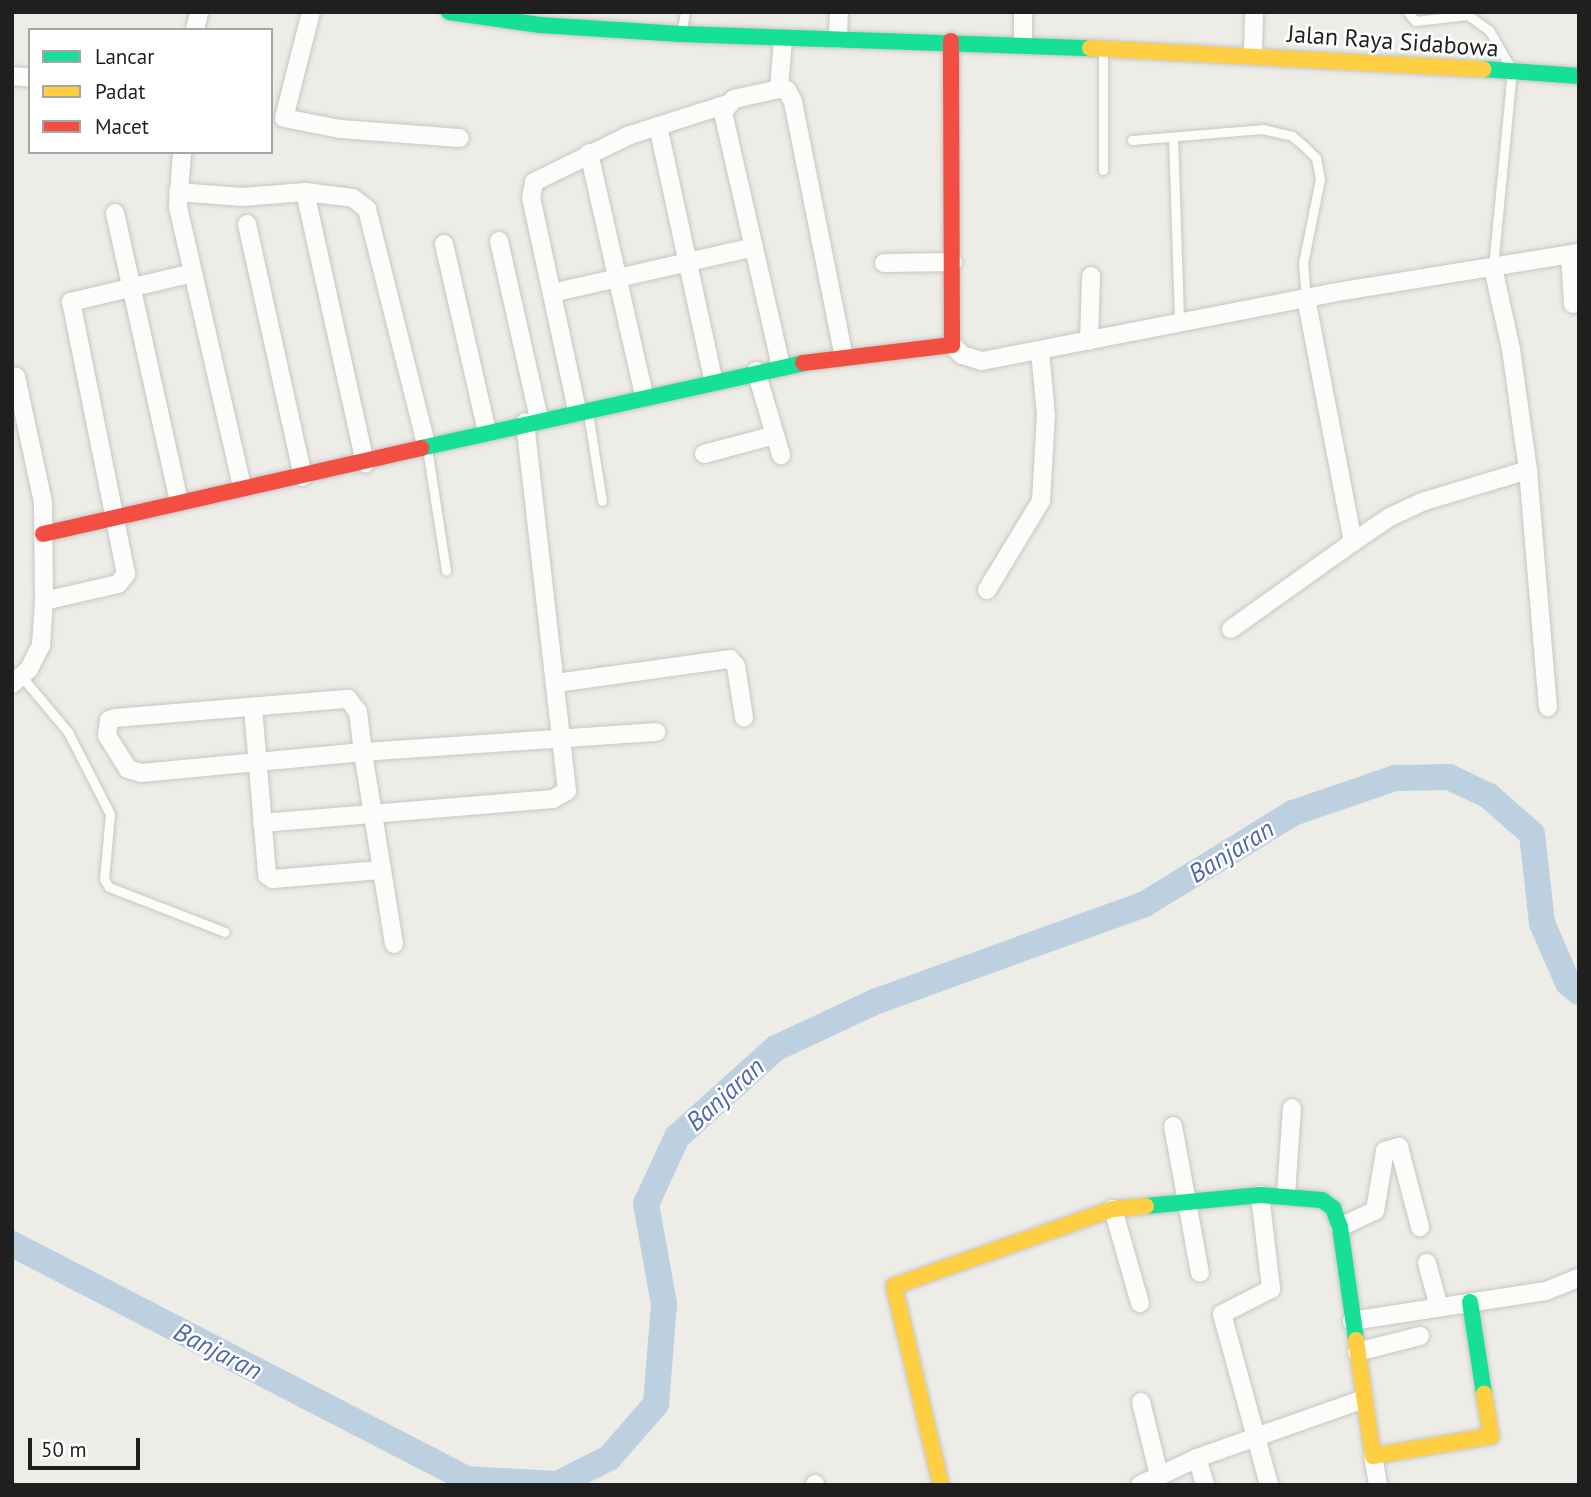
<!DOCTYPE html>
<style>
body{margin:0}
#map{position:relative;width:1591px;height:1497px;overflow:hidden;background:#edece7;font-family:"PT Sans",sans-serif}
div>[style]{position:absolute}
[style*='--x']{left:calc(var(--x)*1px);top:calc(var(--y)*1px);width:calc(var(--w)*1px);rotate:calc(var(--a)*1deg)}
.river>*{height:26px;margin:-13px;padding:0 13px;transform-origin:13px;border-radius:13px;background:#bcd0df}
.roads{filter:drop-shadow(0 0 2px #c6c6c3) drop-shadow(0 0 2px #c6c6c3)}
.lane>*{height:9px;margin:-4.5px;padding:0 4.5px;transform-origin:4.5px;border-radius:4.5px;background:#fcfcfb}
.street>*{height:18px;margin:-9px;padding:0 9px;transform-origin:9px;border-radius:9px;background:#fcfcfb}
.fast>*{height:16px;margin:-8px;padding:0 8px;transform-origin:8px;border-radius:8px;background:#16e098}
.slow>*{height:16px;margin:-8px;padding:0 8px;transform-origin:8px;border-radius:8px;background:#ffcf43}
.jam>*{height:16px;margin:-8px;padding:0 8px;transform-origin:8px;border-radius:8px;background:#f24e42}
span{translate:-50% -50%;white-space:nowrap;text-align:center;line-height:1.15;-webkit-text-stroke:5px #fff;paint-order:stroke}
.street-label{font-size:24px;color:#1f1f1f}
.water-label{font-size:26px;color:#4d68ad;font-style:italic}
.frame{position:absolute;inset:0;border:14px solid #1f1f1f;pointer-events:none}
.legend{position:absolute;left:28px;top:28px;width:245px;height:126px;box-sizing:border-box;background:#fff;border:2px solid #a5a5a5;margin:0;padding:9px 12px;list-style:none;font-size:21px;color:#1f1f1f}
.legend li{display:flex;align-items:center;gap:14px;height:35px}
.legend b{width:35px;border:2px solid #a5a5a5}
.scale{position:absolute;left:28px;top:1438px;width:112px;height:32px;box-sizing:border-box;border:4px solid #1f1f1f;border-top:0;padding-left:9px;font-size:21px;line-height:24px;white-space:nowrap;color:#1f1f1f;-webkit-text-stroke:5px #fff;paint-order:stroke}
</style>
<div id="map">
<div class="river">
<div style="--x:12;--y:1244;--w:512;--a:27.32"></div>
<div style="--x:467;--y:1479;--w:90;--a:3.2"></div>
<div style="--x:557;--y:1484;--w:58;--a:-26.6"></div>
<div style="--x:609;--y:1458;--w:72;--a:-49"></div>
<div style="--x:656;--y:1404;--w:100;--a:-85.4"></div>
<div style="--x:664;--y:1304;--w:102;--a:-100.2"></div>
<div style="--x:646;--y:1204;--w:74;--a:-65.2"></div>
<div style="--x:677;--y:1137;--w:133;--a:-42"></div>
<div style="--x:776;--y:1048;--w:111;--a:-25"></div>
<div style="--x:877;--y:1001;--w:285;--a:-19.9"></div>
<div style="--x:1145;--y:904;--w:174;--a:-31.6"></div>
<div style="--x:1293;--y:813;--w:108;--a:-18.9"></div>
<div style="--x:1395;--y:778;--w:54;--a:-1.1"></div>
<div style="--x:1449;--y:777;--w:44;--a:25.4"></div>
<div style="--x:1489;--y:796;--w:57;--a:41.5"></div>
<div style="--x:1532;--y:834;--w:90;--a:83.6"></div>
<div style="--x:1542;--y:923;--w:65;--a:66.6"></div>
<div style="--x:1568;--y:983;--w:14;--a:39"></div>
</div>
<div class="roads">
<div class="lane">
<div style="--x:1408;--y:12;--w:11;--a:52"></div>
<div style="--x:1415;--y:21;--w:53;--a:-6.5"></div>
<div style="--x:1468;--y:15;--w:26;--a:36"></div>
<div style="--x:1489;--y:30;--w:40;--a:60.3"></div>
<div style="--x:682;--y:29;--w:17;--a:-80"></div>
<div style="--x:1103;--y:56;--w:114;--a:90"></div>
<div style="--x:1173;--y:137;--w:184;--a:88.1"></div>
<div style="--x:1132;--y:140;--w:130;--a:-4.8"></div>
<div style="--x:1262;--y:129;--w:31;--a:13"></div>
<div style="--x:1292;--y:136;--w:16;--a:40"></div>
<div style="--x:1304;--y:146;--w:17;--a:45"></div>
<div style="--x:1316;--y:158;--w:21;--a:79"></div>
<div style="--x:1320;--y:179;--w:86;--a:101.4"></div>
<div style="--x:1303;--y:263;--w:36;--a:85"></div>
<div style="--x:1493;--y:267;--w:189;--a:-84.5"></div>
<div style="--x:588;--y:413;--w:89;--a:81"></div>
<div style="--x:427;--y:448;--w:124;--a:81.2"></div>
<div style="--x:22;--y:677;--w:72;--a:50.1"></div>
<div style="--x:68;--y:732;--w:92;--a:62.9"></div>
<div style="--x:110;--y:814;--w:65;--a:95.3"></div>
<div style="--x:104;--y:879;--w:9;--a:58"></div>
<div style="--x:109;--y:887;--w:124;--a:21.2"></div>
</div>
<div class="street">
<div style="--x:311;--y:12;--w:109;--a:104.3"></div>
<div style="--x:284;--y:118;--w:57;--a:11.1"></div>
<div style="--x:340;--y:129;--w:120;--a:4.3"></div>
<div style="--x:1023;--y:12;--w:33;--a:90"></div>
<div style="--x:195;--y:30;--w:18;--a:-77"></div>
<div style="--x:838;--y:39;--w:27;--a:-88"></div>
<div style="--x:1253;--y:54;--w:42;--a:-88.6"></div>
<div style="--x:12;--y:76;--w:18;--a:6"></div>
<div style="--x:779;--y:89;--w:8;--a:7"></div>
<div style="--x:787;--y:90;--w:13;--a:63"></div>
<div style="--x:793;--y:102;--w:260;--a:78.7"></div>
<div style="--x:658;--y:126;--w:262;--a:77.7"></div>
<div style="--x:182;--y:152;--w:55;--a:94.2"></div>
<div style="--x:178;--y:207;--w:287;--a:77.1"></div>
<div style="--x:589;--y:153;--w:249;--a:77.2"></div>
<div style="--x:178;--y:192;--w:64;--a:4.5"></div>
<div style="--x:242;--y:197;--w:63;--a:-4.5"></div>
<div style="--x:305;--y:192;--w:48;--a:7.1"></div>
<div style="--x:353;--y:198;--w:18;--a:38"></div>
<div style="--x:367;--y:209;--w:245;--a:75.9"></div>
<div style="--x:305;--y:192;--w:278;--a:77.5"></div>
<div style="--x:115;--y:213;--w:296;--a:77.5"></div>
<div style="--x:247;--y:224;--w:259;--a:77.5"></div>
<div style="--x:499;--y:241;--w:182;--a:77.3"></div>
<div style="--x:444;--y:244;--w:193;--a:77.1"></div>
<div style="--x:1570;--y:255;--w:49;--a:86.5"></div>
<div style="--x:884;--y:263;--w:69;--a:-0.8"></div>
<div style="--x:552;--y:293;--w:207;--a:-12.8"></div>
<div style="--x:1089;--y:341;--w:65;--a:-88.2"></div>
<div style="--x:952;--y:345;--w:14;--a:45"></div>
<div style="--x:962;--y:355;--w:21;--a:17"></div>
<div style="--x:982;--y:361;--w:356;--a:-11"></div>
<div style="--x:1331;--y:293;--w:251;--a:-9.2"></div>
<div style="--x:781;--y:366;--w:261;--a:-102.9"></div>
<div style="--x:723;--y:112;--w:17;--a:-50"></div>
<div style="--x:734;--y:99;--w:46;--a:-12.5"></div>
<div style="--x:779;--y:89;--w:50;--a:-85.4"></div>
<div style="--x:756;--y:371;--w:88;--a:73.4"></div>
<div style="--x:577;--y:410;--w:217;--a:-102.2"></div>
<div style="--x:531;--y:198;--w:16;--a:-79"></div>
<div style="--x:534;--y:182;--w:107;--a:-26.1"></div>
<div style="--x:630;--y:135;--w:102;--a:-17.7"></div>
<div style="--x:704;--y:454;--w:73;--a:-15"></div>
<div style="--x:1528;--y:470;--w:238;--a:85.2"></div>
<div style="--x:1353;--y:542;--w:45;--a:-34"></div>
<div style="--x:1390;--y:517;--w:38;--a:-25"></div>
<div style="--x:1425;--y:501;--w:108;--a:-16.8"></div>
<div style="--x:1528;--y:470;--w:122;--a:-98"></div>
<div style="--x:1511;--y:349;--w:83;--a:-102.5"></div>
<div style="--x:987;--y:590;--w:104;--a:-58.8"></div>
<div style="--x:1041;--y:501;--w:86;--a:-86.7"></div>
<div style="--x:1046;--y:415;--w:63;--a:-95.4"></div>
<div style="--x:44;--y:601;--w:76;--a:-12.9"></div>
<div style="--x:118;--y:584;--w:13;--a:-51"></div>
<div style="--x:126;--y:574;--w:278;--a:-101.4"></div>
<div style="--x:71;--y:302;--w:125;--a:-13.4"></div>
<div style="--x:1231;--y:629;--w:150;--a:-35.5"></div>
<div style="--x:1353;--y:542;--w:248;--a:-100.9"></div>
<div style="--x:556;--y:683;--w:176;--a:-7.9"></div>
<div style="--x:730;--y:659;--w:9;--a:49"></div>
<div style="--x:736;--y:666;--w:52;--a:81.1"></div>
<div style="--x:12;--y:684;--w:23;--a:-41"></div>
<div style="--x:29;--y:669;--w:27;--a:-63"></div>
<div style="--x:41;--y:645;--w:44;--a:-86.1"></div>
<div style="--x:44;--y:601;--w:99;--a:-90.6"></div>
<div style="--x:43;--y:502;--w:128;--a:-102.2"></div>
<div style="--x:348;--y:699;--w:16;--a:52"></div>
<div style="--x:358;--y:712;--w:40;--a:82.9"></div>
<div style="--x:363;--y:752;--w:223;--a:174.6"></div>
<div style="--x:141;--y:773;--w:14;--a:-163"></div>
<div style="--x:128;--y:769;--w:40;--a:-122"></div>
<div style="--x:107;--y:735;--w:15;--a:-82"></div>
<div style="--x:109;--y:720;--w:6;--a:-18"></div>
<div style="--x:115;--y:718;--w:234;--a:-4.7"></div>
<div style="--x:253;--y:707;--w:169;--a:85.2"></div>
<div style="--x:267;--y:875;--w:7;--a:34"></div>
<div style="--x:273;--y:879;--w:107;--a:-4.8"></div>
<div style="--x:262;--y:823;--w:292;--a:-4.7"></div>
<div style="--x:553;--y:799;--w:16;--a:-30"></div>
<div style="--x:567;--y:791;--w:371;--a:-96.5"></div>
<div style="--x:394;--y:944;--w:194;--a:-99.2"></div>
<div style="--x:363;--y:752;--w:294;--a:-3.9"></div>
<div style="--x:1173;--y:1126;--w:149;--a:79.6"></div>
<div style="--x:1260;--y:1195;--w:95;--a:83.3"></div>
<div style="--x:1271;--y:1289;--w:55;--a:153"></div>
<div style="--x:1222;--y:1314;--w:177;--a:74.6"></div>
<div style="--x:1286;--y:1195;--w:87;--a:-86.1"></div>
<div style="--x:1113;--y:1209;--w:98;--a:74"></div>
<div style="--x:1340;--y:1227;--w:38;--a:-25"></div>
<div style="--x:1375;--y:1211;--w:61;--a:-80.5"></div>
<div style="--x:1385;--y:1151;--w:15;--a:-16"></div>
<div style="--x:1399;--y:1147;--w:83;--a:75.3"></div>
<div style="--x:1427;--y:1263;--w:46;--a:74.7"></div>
<div style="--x:1352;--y:1321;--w:196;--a:-8.8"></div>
<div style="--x:1546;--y:1291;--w:35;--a:-22"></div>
<div style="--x:1357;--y:1352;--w:65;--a:-14.3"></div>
<div style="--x:1141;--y:1402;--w:75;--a:76.1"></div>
<div style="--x:1373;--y:1456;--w:29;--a:80"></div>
<div style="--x:1197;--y:1458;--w:28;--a:73"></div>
<div style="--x:815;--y:1484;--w:1;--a:90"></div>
<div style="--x:1140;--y:1485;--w:63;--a:-25.3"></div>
<div style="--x:1197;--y:1458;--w:174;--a:-19.5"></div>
</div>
<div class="fast">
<div style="--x:449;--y:12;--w:92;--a:8.1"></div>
<div style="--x:540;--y:25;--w:141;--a:3.7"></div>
<div style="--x:681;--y:34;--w:409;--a:2"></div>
<div style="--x:1483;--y:69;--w:96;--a:4.2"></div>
<div style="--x:421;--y:448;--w:391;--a:-12.5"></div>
<div style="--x:1146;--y:1206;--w:115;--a:-5.5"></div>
<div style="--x:1260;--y:1195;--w:62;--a:4.6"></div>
<div style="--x:1322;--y:1200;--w:14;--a:36"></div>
<div style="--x:1333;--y:1208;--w:20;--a:70"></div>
<div style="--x:1340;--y:1227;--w:114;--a:81.9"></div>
<div style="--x:1470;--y:1302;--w:93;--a:81.3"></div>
</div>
<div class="slow">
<div style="--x:1090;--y:48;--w:394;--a:3.1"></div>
<div style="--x:1356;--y:1340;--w:117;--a:81.7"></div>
<div style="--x:1373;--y:1456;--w:120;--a:-9.6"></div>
<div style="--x:1491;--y:1436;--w:43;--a:-99.5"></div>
<div style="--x:941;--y:1485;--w:204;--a:-103.3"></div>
<div style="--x:894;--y:1286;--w:232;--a:-19.4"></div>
<div style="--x:1113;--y:1209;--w:33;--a:-5"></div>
</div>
<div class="jam">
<div style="--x:803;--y:363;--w:150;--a:-6.9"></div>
<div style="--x:952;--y:345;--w:304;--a:-90.2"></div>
<div style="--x:43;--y:534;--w:388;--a:-12.8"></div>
</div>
</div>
<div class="street-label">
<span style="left:1393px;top:41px;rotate:4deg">Jalan Raya Sidabowa</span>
</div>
<div class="water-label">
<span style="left:1231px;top:851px;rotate:-32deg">Banjaran</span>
<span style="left:725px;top:1094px;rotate:-42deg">Banjaran</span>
<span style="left:218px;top:1351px;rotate:27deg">Banjaran</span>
</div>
<div class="frame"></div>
<ul class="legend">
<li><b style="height:9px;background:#16e098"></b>Lancar</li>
<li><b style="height:9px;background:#ffcf43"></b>Padat</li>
<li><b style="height:9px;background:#f24e42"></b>Macet</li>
</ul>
<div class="scale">50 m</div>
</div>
